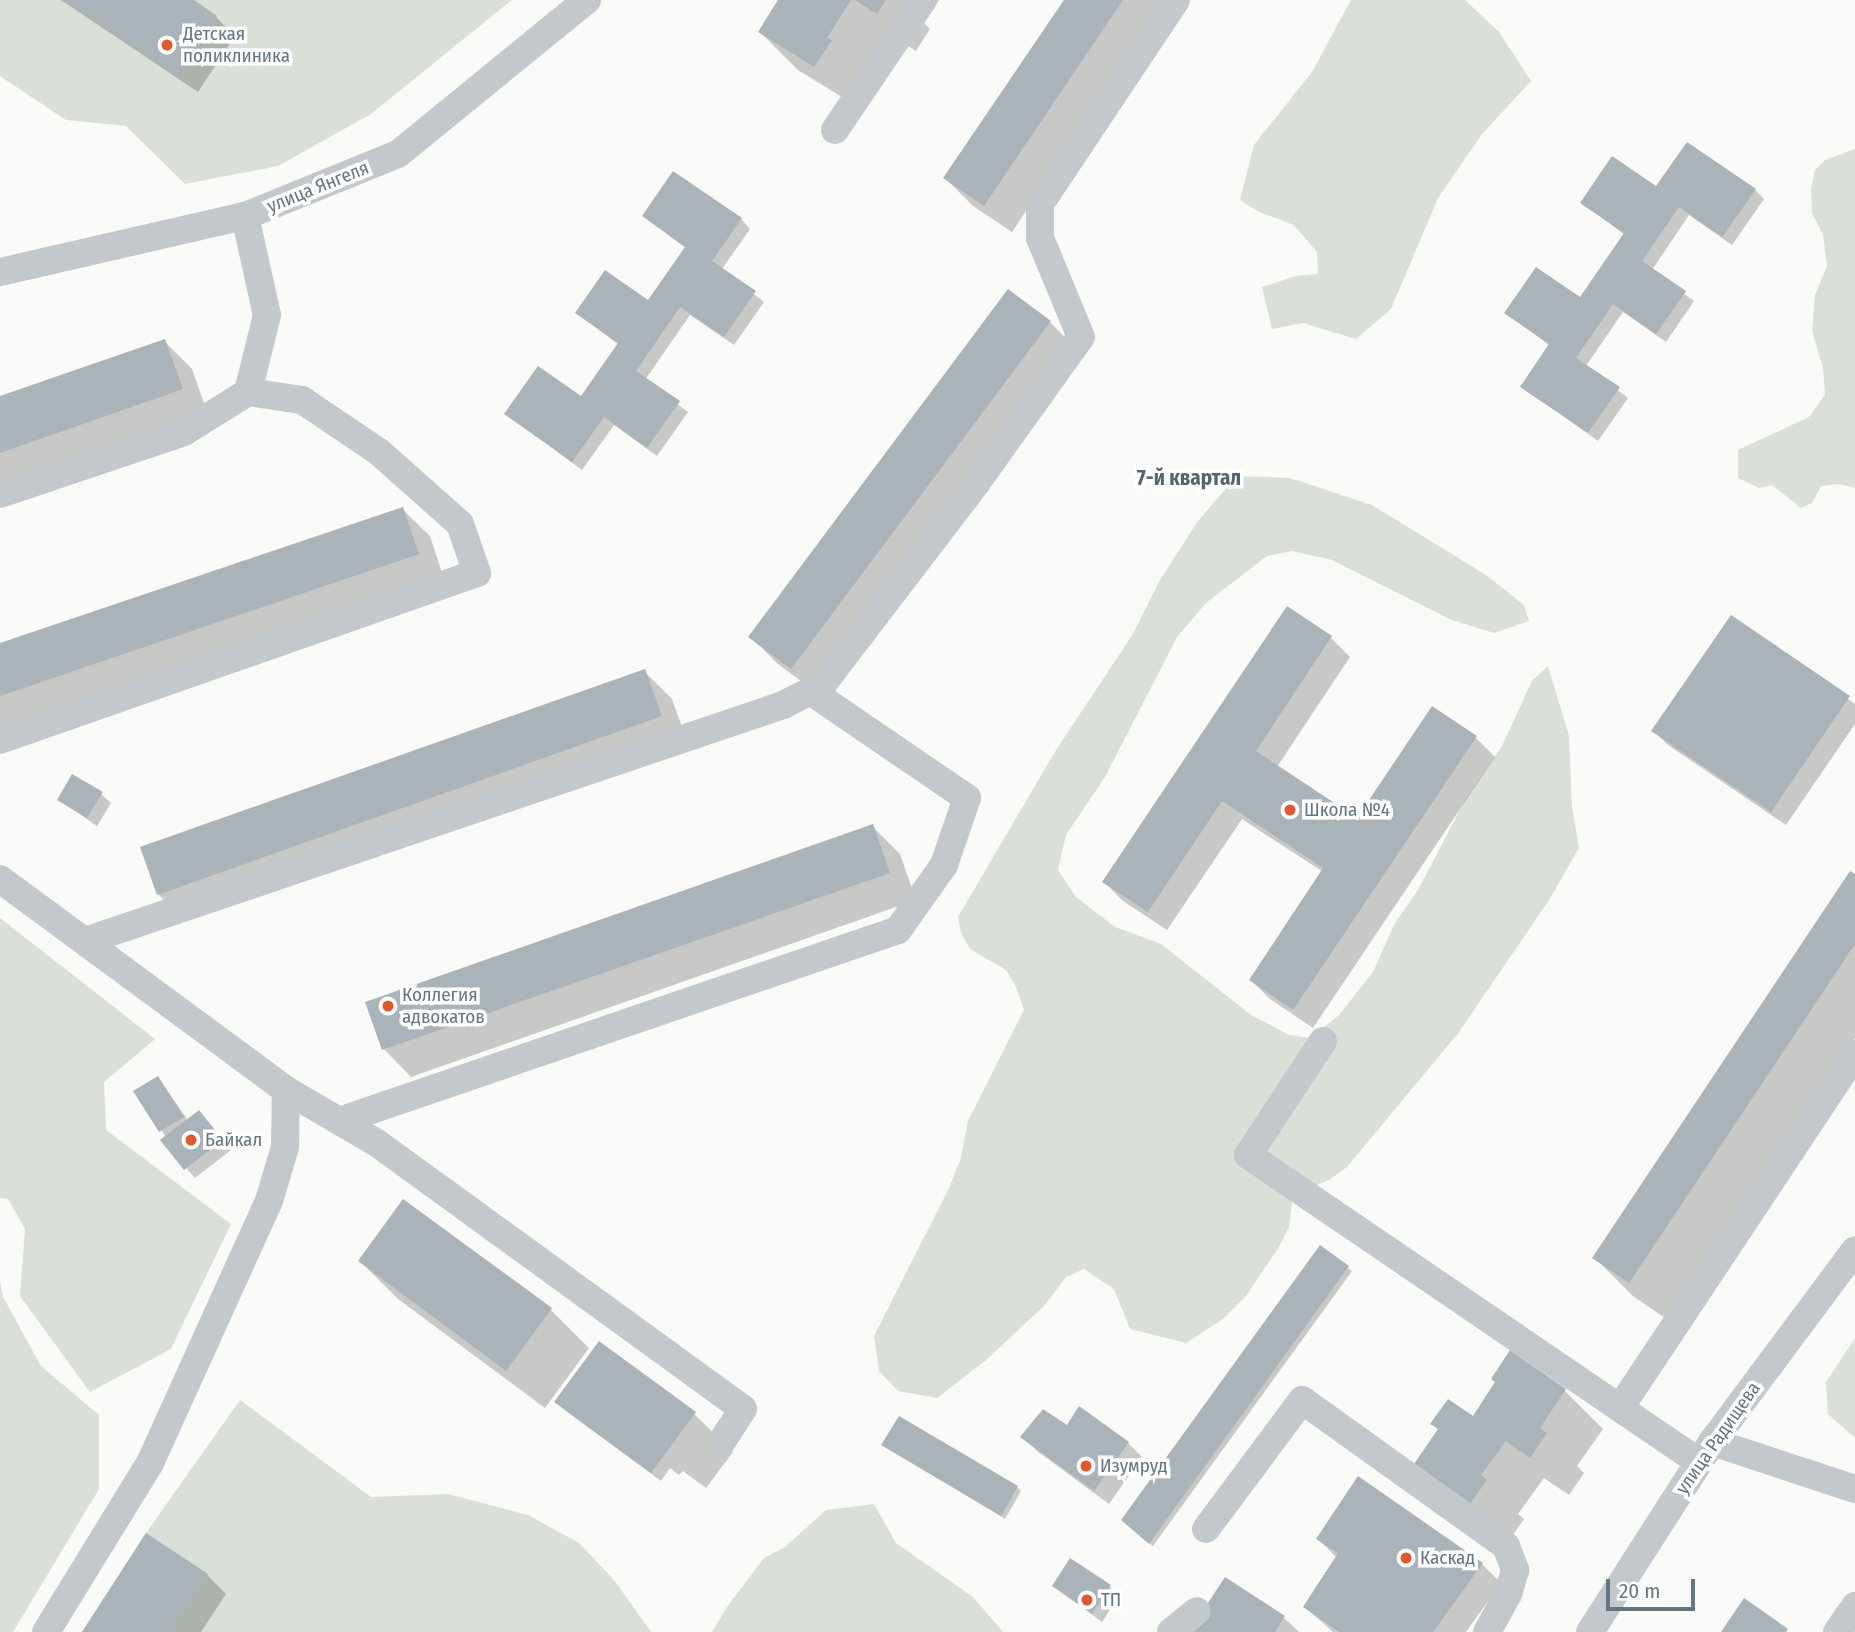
<!DOCTYPE html>
<meta charset="utf-8">
<style>
body{margin:0}
#map{position:relative;width:1855px;height:1632px;overflow:hidden;background:#fafaf8;font-family:"Fira Sans Condensed",sans-serif}
div>[style]{position:absolute}
[style*='--x']{left:calc(var(--x)*1px);top:calc(var(--y)*1px);width:calc(var(--w)*1px);rotate:calc(var(--a)*1deg)}
.green>*{inset:0;background:#dadfd7}
.shadow>*{inset:0;background:#0003}
.building>*{inset:0;background:#aab3b9}
.minor>*{height:28px;margin:-14px;padding:0 14px;transform-origin:14px;border-radius:14px;background:#c3c8cc}
.dots>*{width:19px;height:19px;translate:-50% -50%;box-sizing:border-box;border:4px solid #fff;border-radius:50%}
span{translate:-50% -50%;white-space:nowrap;text-align:center;line-height:1.15;-webkit-text-stroke:7px #fff;paint-order:stroke}
.poi-label{font-size:19px;color:#657683}
.left{translate:0 -50%;text-align:left}
.street-label{font-size:19px;color:#657683}
.neighbourhood-label{font-size:21px;color:#57646e;font-weight:700}
.scale{position:absolute;left:1606px;top:1579px;width:89px;height:32px;box-sizing:border-box;border:4px solid #657683;border-top:0;padding-left:9px;font-size:21px;line-height:24px;white-space:nowrap;color:#657683;-webkit-text-stroke:5px #fff;paint-order:stroke}
</style>
<div id="map">
<div class="green">
<div style="clip-path:polygon(0 0,512px 0,371px 114px,278px 166px,185px 184px,126px 126px,66px 120px,0 76px)"></div>
<div style="clip-path:polygon(1351px 0,1465px 0,1499px 32px,1531px 81px,1482px 134px,1438px 198px,1391px 309px,1356px 339px,1303px 323px,1272px 329px,1262px 287px,1296px 276px,1318px 274px,1317px 252px,1294px 225px,1259px 212px,1240px 200px,1254px 145px,1312px 72px)"></div>
<div style="clip-path:polygon(1855px 149px,1855px 488px,1838px 484px,1821px 486px,1812px 503px,1801px 508px,1772px 485px,1759px 488px,1738px 478px,1738px 450px,1809px 417px,1825px 395px,1823px 368px,1812px 331px,1815px 295px,1827px 266px,1823px 235px,1812px 213px,1811px 190px,1815px 170px,1825px 160px)"></div>
<div style="clip-path:polygon(1237px 476px,1290px 478px,1372px 505px,1486px 575px,1524px 605px,1529px 621px,1494px 633px,1452px 620px,1332px 560px,1292px 551px,1267px 556px,1206px 603px,1177px 637px,1105px 777px,1066px 835px,1058px 870px,1076px 897px,1115px 927px,1161px 944px,1251px 1015px,1289px 1035px,1311px 1038px,1339px 1015px,1373px 972px,1395px 923px,1418px 890px,1464px 802px,1502px 746px,1532px 681px,1548px 666px,1569px 736px,1572px 807px,1579px 848px,1549px 900px,1459px 1032px,1347px 1167px,1329px 1180px,1293px 1195px,1289px 1227px,1279px 1247px,1246px 1296px,1223px 1319px,1186px 1343px,1130px 1329px,1114px 1289px,1084px 1269px,1066px 1277px,1044px 1306px,985px 1361px,937px 1398px,898px 1391px,879px 1371px,874px 1336px,949px 1188px,961px 1158px,968px 1121px,1024px 1010px,1016px 987px,1006px 970px,970px 949px,961px 933px,958px 917px,1056px 750px,1133px 634px,1160px 580px,1198px 521px)"></div>
<div style="clip-path:polygon(0 918px,155px 1039px,104px 1082px,106px 1130px,231px 1224px,171px 1349px,90px 1392px,20px 1296px,25px 1229px,8px 1199px,0 1198px)"></div>
<div style="clip-path:polygon(0 1282px,3px 1297px,41px 1366px,99px 1415px,99px 1489px,13px 1632px,0 1632px)"></div>
<div style="clip-path:polygon(1855px 1338px,1855px 1438px,1828px 1414px,1826px 1382px)"></div>
<div style="clip-path:polygon(240px 1400px,371px 1497px,448px 1494px,528px 1515px,579px 1543px,614px 1580px,651px 1632px,82px 1632px,146px 1533px)"></div>
<div style="clip-path:polygon(874px 1504px,896px 1543px,973px 1597px,1003px 1632px,712px 1632px,729px 1604px,764px 1558px,785px 1547px,826px 1510px)"></div>
</div>
<div class="shadow">
<div style="clip-path:polygon(61px 0,190px 0,216px 17px,235px 36px,198px 92px)"></div>
<div style="clip-path:polygon(780px 0,939px 0,924px 23px,930px 29px,916px 51px,891px 35px,853px 104px,798px 70px,760px 32px)"></div>
<div style="clip-path:polygon(1066px 0,1169px 0,1012px 232px,973px 206px,945px 178px)"></div>
<div style="clip-path:polygon(1657px 189px,1755px 190px,1764px 199px,1732px 245px,1689px 215px,1652px 270px,1694px 301px,1666px 342px,1623px 312px,1586px 366px,1628px 398px,1598px 441px,1522px 386px,1550px 346px,1507px 313px,1581px 300px,1625px 235px,1582px 203px)"></div>
<div style="clip-path:polygon(644px 216px,741px 219px,750px 229px,722px 269px,764px 302px,734px 345px,690px 315px,645px 380px,688px 412px,657px 456px,614px 425px,582px 470px,507px 414px,581px 399px,619px 345px,577px 313px,648px 302px,686px 248px)"></div>
<div style="clip-path:polygon(1050px 322px,1077px 350px,820px 695px,778px 664px,751px 637px)"></div>
<div style="clip-path:polygon(164px 341px,192px 369px,209px 417px,0 490px,0 398px)"></div>
<div style="clip-path:polygon(402px 509px,430px 536px,445px 582px,0 733px,0 645px)"></div>
<div style="clip-path:polygon(1287px 608px,1331px 638px,1350px 657px,1277px 767px,1357px 821px,1476px 738px,1495px 757px,1313px 1028px,1270px 999px,1251px 980px,1323px 872px,1242px 819px,1167px 930px,1123px 901px,1104px 882px)"></div>
<div style="clip-path:polygon(1731px 617px,1855px 704px,1855px 724px,1786px 825px,1668px 745px,1654px 731px)"></div>
<div style="clip-path:polygon(644px 671px,672px 699px,688px 744px,186px 921px,158px 894px)"></div>
<div style="clip-path:polygon(101px 794px,111px 803px,97px 826px,59px 800px)"></div>
<div style="clip-path:polygon(872px 826px,900px 854px,916px 900px,411px 1077px,384px 1049px)"></div>
<div style="clip-path:polygon(1855px 876px,1855px 1038px,1668px 1320px,1633px 1296px,1595px 1258px)"></div>
<div style="clip-path:polygon(158px 1078px,188px 1120px,199px 1112px,231px 1150px,195px 1178px,162px 1140px,166px 1137px,136px 1092px)"></div>
<div style="clip-path:polygon(404px 1202px,551px 1310px,589px 1348px,545px 1408px,398px 1299px,360px 1261px)"></div>
<div style="clip-path:polygon(1321px 1248px,1352px 1271px,1153px 1546px,1127px 1524px)"></div>
<div style="clip-path:polygon(1565px 1391px,1603px 1429px,1577px 1466px,1584px 1473px,1569px 1495px,1544px 1478px,1518px 1514px,1524px 1519px,1506px 1545px,1454px 1502px,1439px 1430px,1432px 1424px,1473px 1419px)"></div>
<div style="clip-path:polygon(566px 1411px,694px 1414px,733px 1452px,706px 1488px,683px 1471px,679px 1475px,670px 1468px,661px 1481px)"></div>
<div style="clip-path:polygon(1068px 1428px,1128px 1443px,1142px 1457px,1109px 1504px,1037px 1451px,1022px 1437px)"></div>
<div style="clip-path:polygon(884px 1445px,1017px 1487px,1021px 1491px,1005px 1519px)"></div>
<div style="clip-path:polygon(1318px 1539px,1482px 1564px,1501px 1583px,1466px 1632px,1333px 1632px,1305px 1607px,1337px 1558px)"></div>
<div style="clip-path:polygon(207px 1575px,226px 1594px,201px 1632px,84px 1632px)"></div>
<div style="clip-path:polygon(1054px 1586px,1110px 1587px,1119px 1596px,1102px 1622px)"></div>
<div style="clip-path:polygon(1284px 1618px,1299px 1632px,1191px 1632px)"></div>
</div>
<div class="building">
<div style="clip-path:polygon(68px 0,194px 0,217px 16px,178px 74px)"></div>
<div style="clip-path:polygon(778px 0,851px 0,827px 38px,832px 40px,814px 67px,758px 32px)"></div>
<div style="clip-path:polygon(855px 0,886px 0,877px 14px)"></div>
<div style="clip-path:polygon(1064px 0,1123px 0,984px 206px,943px 178px)"></div>
<div style="clip-path:polygon(1687px 142px,1756px 189px,1722px 237px,1679px 207px,1642px 261px,1686px 291px,1656px 334px,1613px 304px,1576px 358px,1620px 387px,1588px 433px,1520px 387px,1549px 344px,1504px 313px,1536px 267px,1580px 297px,1624px 233px,1580px 203px,1612px 156px,1656px 186px)"></div>
<div style="clip-path:polygon(673px 171px,742px 218px,712px 261px,756px 291px,724px 337px,680px 307px,636px 371px,680px 401px,647px 448px,604px 417px,572px 462px,504px 414px,538px 366px,581px 396px,618px 343px,575px 313px,605px 270px,648px 300px,685px 247px,642px 216px)"></div>
<div style="clip-path:polygon(1008px 289px,1051px 321px,791px 669px,748px 637px)"></div>
<div style="clip-path:polygon(165px 339px,183px 389px,0 453px,0 396px)"></div>
<div style="clip-path:polygon(403px 507px,419px 554px,0 696px,0 643px)"></div>
<div style="clip-path:polygon(1287px 606px,1332px 636px,1256px 751px,1357px 818px,1432px 706px,1477px 736px,1293px 1010px,1249px 980px,1323px 868px,1222px 801px,1148px 912px,1102px 882px)"></div>
<div style="clip-path:polygon(1731px 615px,1850px 696px,1771px 812px,1651px 731px)"></div>
<div style="clip-path:polygon(645px 669px,662px 716px,157px 895px,140px 847px)"></div>
<div style="clip-path:polygon(72px 774px,103px 792px,87px 818px,57px 800px)"></div>
<div style="clip-path:polygon(873px 824px,890px 873px,382px 1050px,365px 1002px)"></div>
<div style="clip-path:polygon(1850px 871px,1855px 874px,1855px 944px,1629px 1283px,1592px 1258px)"></div>
<div style="clip-path:polygon(158px 1076px,184px 1117px,159px 1132px,133px 1091px)"></div>
<div style="clip-path:polygon(199px 1110px,223px 1140px,184px 1170px,160px 1140px)"></div>
<div style="clip-path:polygon(403px 1199px,552px 1308px,506px 1371px,358px 1261px)"></div>
<div style="clip-path:polygon(1320px 1245px,1349px 1266px,1149px 1544px,1121px 1520px)"></div>
<div style="clip-path:polygon(599px 1341px,696px 1412px,651px 1473px,554px 1402px)"></div>
<div style="clip-path:polygon(1510px 1350px,1566px 1389px,1540px 1428px,1547px 1433px,1530px 1458px,1506px 1441px,1481px 1475px,1487px 1480px,1467px 1508px,1414px 1464px,1438px 1429px,1430px 1424px,1448px 1399px,1473px 1416px,1495px 1382px,1491px 1379px)"></div>
<div style="clip-path:polygon(1079px 1406px,1129px 1442px,1094px 1491px,1020px 1437px,1043px 1409px,1067px 1425px)"></div>
<div style="clip-path:polygon(899px 1416px,1018px 1486px,1001px 1516px,881px 1445px)"></div>
<div style="clip-path:polygon(1358px 1476px,1483px 1563px,1433px 1632px,1339px 1632px,1303px 1607px,1338px 1553px,1316px 1539px)"></div>
<div style="clip-path:polygon(146px 1533px,208px 1574px,170px 1632px,82px 1632px)"></div>
<div style="clip-path:polygon(1070px 1558px,1111px 1585px,1092px 1614px,1052px 1586px)"></div>
<div style="clip-path:polygon(1225px 1577px,1285px 1616px,1275px 1632px,1189px 1632px)"></div>
<div style="clip-path:polygon(1744px 1598px,1788px 1629px,1786px 1632px,1721px 1632px)"></div>
</div>
<div class="minor">
<div style="--x:835;--y:130;--w:157;--a:-55.9"></div>
<div style="--x:245;--y:216;--w:101;--a:77.5"></div>
<div style="--x:267;--y:315;--w:79;--a:103.9"></div>
<div style="--x:0;--y:272;--w:251;--a:-12.9"></div>
<div style="--x:245;--y:216;--w:165;--a:-22.1"></div>
<div style="--x:398;--y:154;--w:244;--a:-39.2"></div>
<div style="--x:0;--y:494;--w:194;--a:-18.6"></div>
<div style="--x:184;--y:432;--w:75;--a:-32"></div>
<div style="--x:248;--y:392;--w:55;--a:8.4"></div>
<div style="--x:302;--y:400;--w:93;--a:34"></div>
<div style="--x:379;--y:452;--w:108;--a:41.6"></div>
<div style="--x:460;--y:524;--w:52;--a:70.9"></div>
<div style="--x:477;--y:573;--w:505;--a:160.7"></div>
<div style="--x:0;--y:879;--w:355;--a:36.4"></div>
<div style="--x:286;--y:1090;--w:105;--a:30.2"></div>
<div style="--x:377;--y:1143;--w:452;--a:36"></div>
<div style="--x:743;--y:1409;--w:38;--a:123"></div>
<div style="--x:85;--y:941;--w:737;--a:-18.68"></div>
<div style="--x:783;--y:705;--w:44;--a:-27.1"></div>
<div style="--x:822;--y:685;--w:255;--a:-52.6"></div>
<div style="--x:977;--y:482;--w:178;--a:-54.4"></div>
<div style="--x:1081;--y:337;--w:107;--a:-112.5"></div>
<div style="--x:1040;--y:238;--w:34;--a:-90"></div>
<div style="--x:1040;--y:204;--w:245;--a:-56.3"></div>
<div style="--x:1323;--y:1041;--w:136;--a:123.3"></div>
<div style="--x:1248;--y:1155;--w:546;--a:34.24"></div>
<div style="--x:339;--y:1121;--w:591;--a:-18.86"></div>
<div style="--x:898;--y:930;--w:80;--a:-54.7"></div>
<div style="--x:944;--y:865;--w:71;--a:-71.1"></div>
<div style="--x:967;--y:798;--w:190;--a:-145.7"></div>
<div style="--x:1620;--y:1408;--w:425;--a:-56.4"></div>
<div style="--x:1712;--y:1442;--w:151;--a:18.2"></div>
<div style="--x:1206;--y:1529;--w:161;--a:-53.3"></div>
<div style="--x:1302;--y:1400;--w:251;--a:35.6"></div>
<div style="--x:1506;--y:1546;--w:26;--a:69"></div>
<div style="--x:1515;--y:1570;--w:25;--a:106"></div>
<div style="--x:1508;--y:1594;--w:43;--a:118.9"></div>
<div style="--x:46;--y:1632;--w:198;--a:-58.4"></div>
<div style="--x:150;--y:1463;--w:288;--a:-65.6"></div>
<div style="--x:269;--y:1201;--w:56;--a:-73.5"></div>
<div style="--x:285;--y:1147;--w:57;--a:-89"></div>
<div style="--x:1171;--y:1632;--w:33;--a:-39"></div>
<div style="--x:1590;--y:1632;--w:226;--a:-57.3"></div>
<div style="--x:1712;--y:1442;--w:239;--a:-53.3"></div>
<div style="--x:1837;--y:1632;--w:32;--a:-55"></div>
</div>
<div class="dots">
<div style="left:167px;top:45px;background:#e4572e"></div>
<div style="left:1290px;top:810px;background:#e4572e"></div>
<div style="left:388px;top:1006px;background:#e4572e"></div>
<div style="left:191px;top:1140px;background:#e4572e"></div>
<div style="left:1086px;top:1466px;background:#e4572e"></div>
<div style="left:1406px;top:1558px;background:#e4572e"></div>
<div style="left:1087px;top:1600px;background:#e4572e"></div>
</div>
<div class="poi-label">
<span class="left" style="left:183px;top:45px">Детская<br>поликлиника</span>
<span class="left" style="left:1304px;top:810px">Школа №4</span>
<span class="left" style="left:402px;top:1006px">Коллегия<br>адвокатов</span>
<span class="left" style="left:205px;top:1140px">Байкал</span>
<span class="left" style="left:1100px;top:1466px">Изумруд</span>
<span class="left" style="left:1420px;top:1558px">Каскад</span>
<span class="left" style="left:1101px;top:1600px">ТП</span>
</div>
<div class="street-label">
<span style="left:318px;top:187px;rotate:-22deg">улица Янгеля</span>
<span style="left:1718px;top:1438px;rotate:-55deg">улица Радищева</span>
</div>
<div class="neighbourhood-label">
<span style="left:1189px;top:478px">7-й квартал</span>
</div>
<div class="scale">20 m</div>
</div>
